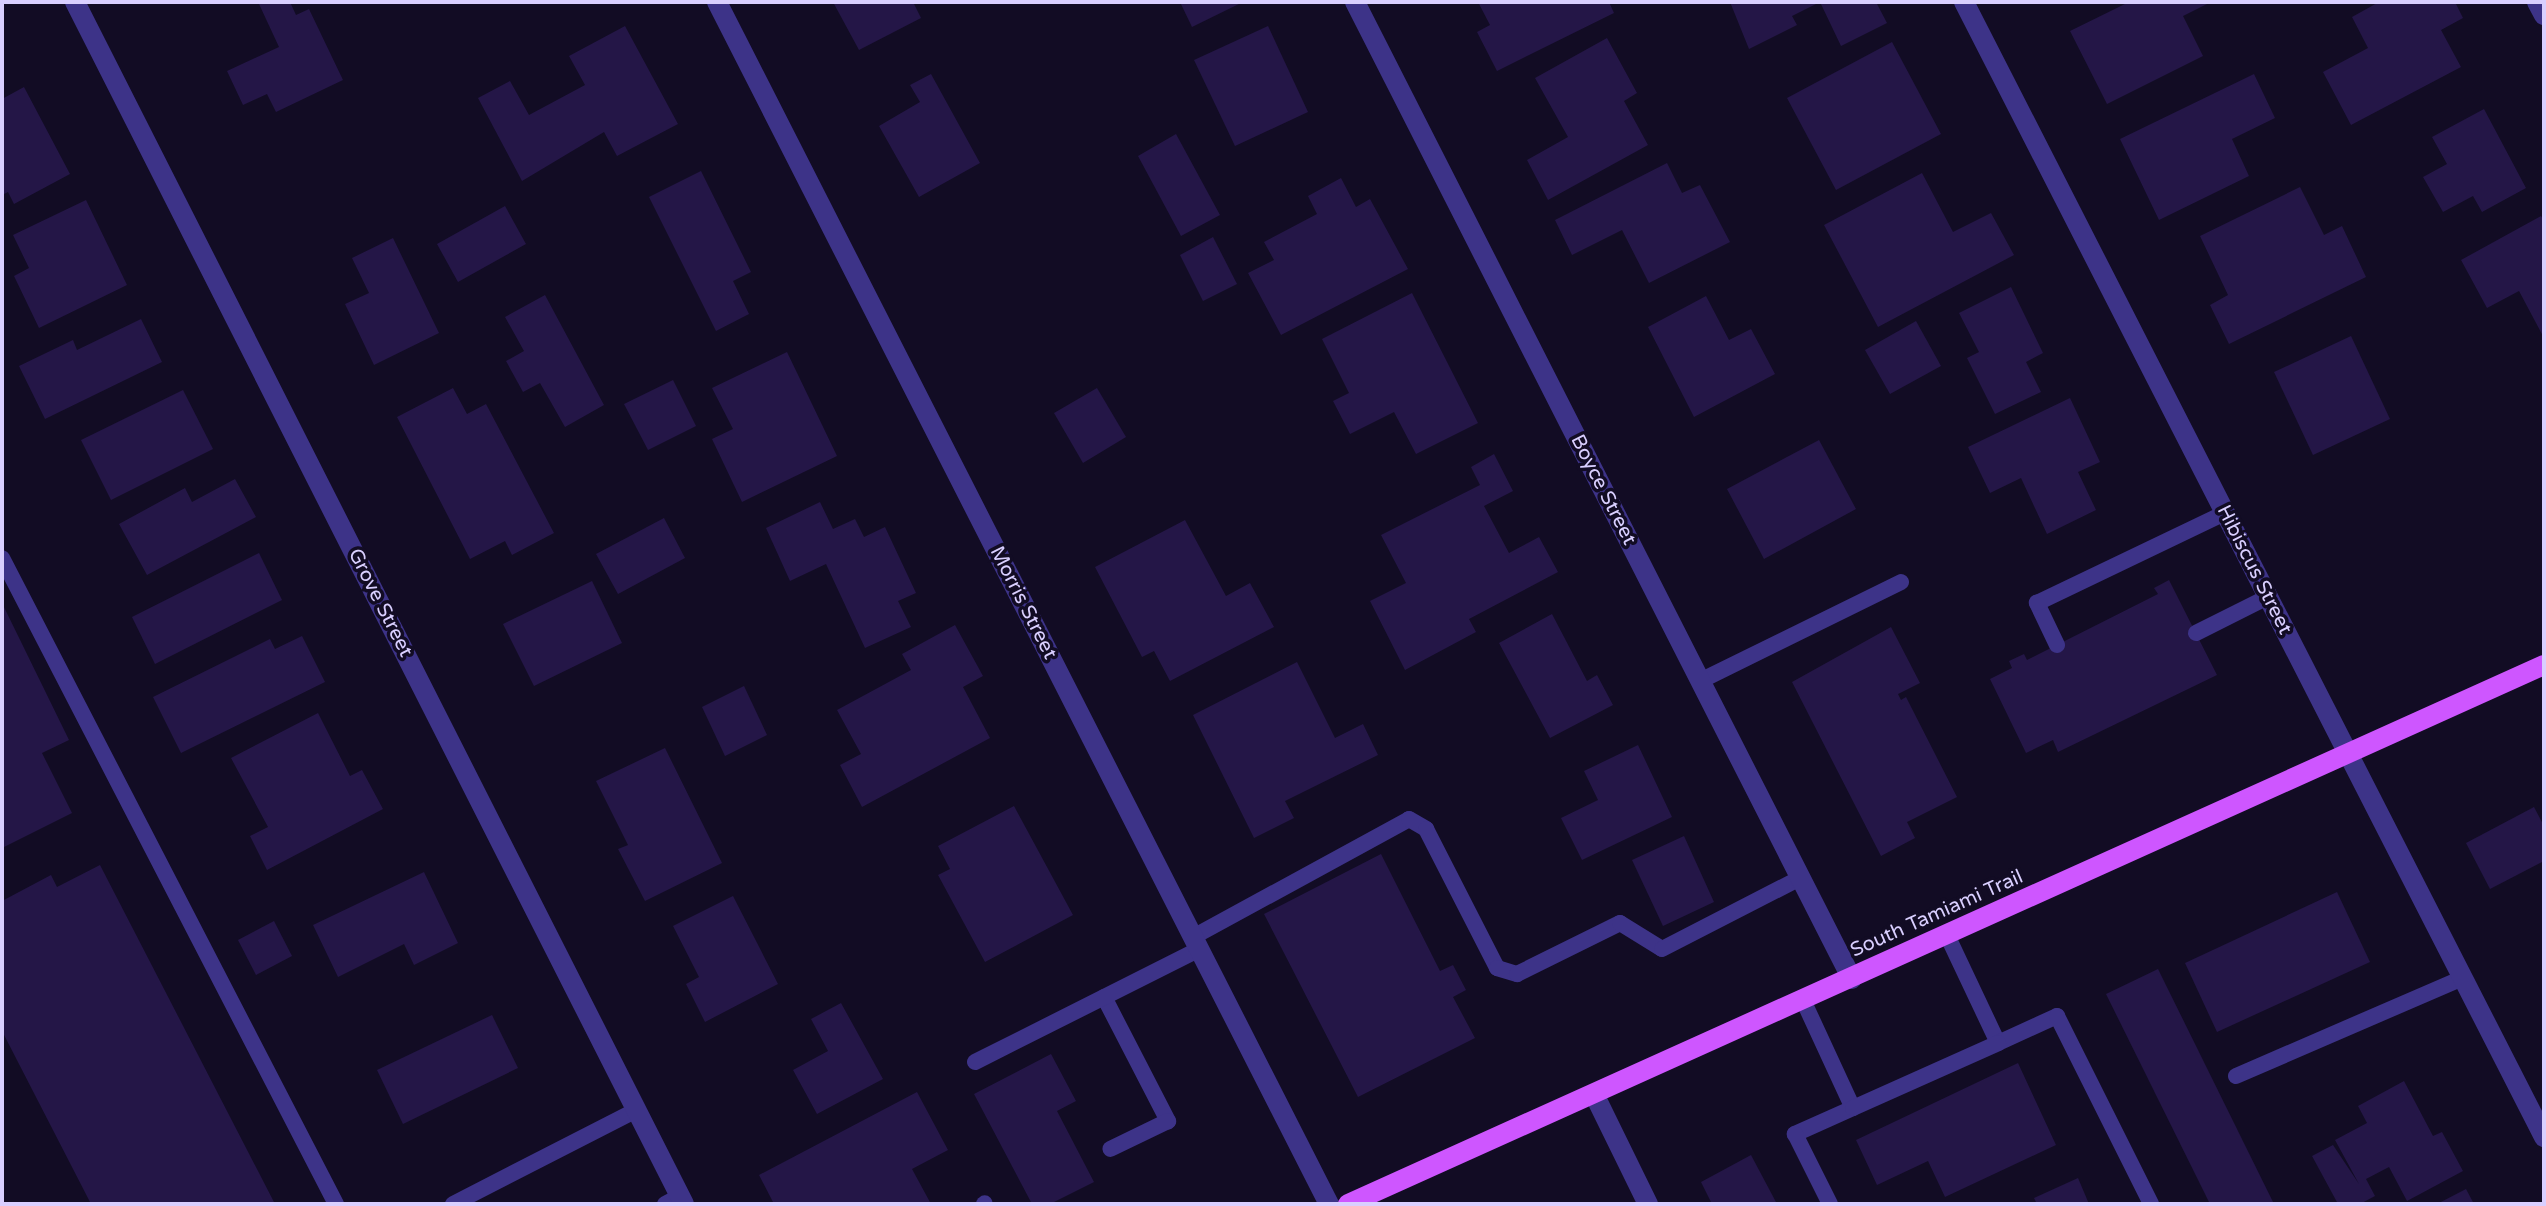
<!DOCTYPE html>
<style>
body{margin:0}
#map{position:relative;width:2546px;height:1206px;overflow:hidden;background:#120c24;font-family:"Varela Round",sans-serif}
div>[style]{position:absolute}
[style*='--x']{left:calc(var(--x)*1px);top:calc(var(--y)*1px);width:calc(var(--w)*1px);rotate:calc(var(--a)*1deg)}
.building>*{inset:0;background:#241647}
.lane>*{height:16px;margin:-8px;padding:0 8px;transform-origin:8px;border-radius:8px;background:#3d3388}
.street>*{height:20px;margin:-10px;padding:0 10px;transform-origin:10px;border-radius:10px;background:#3d3388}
.primary>*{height:20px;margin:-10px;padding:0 10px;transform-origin:10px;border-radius:10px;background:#ce56ff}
span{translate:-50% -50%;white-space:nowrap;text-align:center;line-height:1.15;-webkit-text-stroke:7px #120c24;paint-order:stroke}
.street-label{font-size:20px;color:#d9cfff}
.frame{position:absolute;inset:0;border:4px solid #d9cfff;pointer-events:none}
</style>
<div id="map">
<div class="building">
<div style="clip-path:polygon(290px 2px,296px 15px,309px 9px,343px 80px,276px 112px,267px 94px,243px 105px,227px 71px,279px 47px,259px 4px)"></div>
<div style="clip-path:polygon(833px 2px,913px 2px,921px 18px,859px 50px)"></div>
<div style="clip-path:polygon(1180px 2px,1243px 2px,1192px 27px)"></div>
<div style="clip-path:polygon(1478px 2px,1609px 2px,1614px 13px,1497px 71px,1477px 32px,1490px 25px)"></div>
<div style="clip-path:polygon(1730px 2px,1876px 2px,1887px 23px,1841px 46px,1820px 2px,1792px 16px,1797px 25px,1749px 49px)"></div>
<div style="clip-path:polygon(2129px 2px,2211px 2px,2183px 16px,2203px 56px,2107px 104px,2070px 31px)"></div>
<div style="clip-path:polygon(2379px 2px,2455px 2px,2463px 18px,2441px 30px,2461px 67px,2351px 125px,2323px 72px,2368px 48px,2352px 17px)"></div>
<div style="clip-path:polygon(625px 26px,678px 124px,617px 156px,604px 132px,522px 181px,478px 98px,510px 81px,529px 115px,585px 85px,569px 56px)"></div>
<div style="clip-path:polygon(1268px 26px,1308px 112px,1235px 146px,1194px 60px)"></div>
<div style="clip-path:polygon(1607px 38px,1637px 93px,1624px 101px,1648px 145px,1548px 200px,1527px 160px,1568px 137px,1535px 78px)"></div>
<div style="clip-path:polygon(1892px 42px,1941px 134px,1836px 190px,1787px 98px)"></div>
<div style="clip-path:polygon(931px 74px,980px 163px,919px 197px,879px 126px,920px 102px,910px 85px)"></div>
<div style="clip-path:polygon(2254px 74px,2275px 118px,2232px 139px,2249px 176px,2159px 220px,2120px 139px)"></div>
<div style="clip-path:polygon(24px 87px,70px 174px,14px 204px,8px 192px,2px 195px,2px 99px)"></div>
<div style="clip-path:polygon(2484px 109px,2526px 188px,2482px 212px,2473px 196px,2443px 212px,2423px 177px,2447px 164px,2432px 137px)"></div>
<div style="clip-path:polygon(1176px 134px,1220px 215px,1181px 236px,1138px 156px)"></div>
<div style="clip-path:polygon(1667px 163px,1682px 193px,1700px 185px,1730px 242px,1649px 283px,1622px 230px,1572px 255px,1555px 220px)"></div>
<div style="clip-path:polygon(701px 171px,751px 272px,733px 281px,749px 314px,716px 331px,649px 197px)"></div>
<div style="clip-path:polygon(1922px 173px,1953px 232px,1991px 213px,2014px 255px,1878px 327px,1824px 225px)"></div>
<div style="clip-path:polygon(1341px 178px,1356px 207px,1370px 199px,1408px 269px,1281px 335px,1248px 273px,1274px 260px,1264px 242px,1317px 214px,1308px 196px)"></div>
<div style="clip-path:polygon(2300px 187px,2324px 235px,2342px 226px,2366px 277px,2229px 344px,2210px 305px,2228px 295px,2200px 236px)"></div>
<div style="clip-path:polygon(86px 200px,127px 285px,39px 328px,14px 276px,29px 268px,13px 235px)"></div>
<div style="clip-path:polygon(505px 206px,526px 244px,458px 282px,437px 244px)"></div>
<div style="clip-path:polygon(2541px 216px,2544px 221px,2544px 338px,2519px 291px,2487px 308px,2461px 260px)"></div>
<div style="clip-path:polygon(1213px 237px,1237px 284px,1203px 301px,1180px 255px)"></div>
<div style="clip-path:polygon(393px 238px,439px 333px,374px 365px,345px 304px,369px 293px,352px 258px)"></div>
<div style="clip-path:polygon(2011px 287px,2043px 353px,2026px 362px,2041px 392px,1995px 414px,1967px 358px,1979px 352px,1959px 313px)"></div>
<div style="clip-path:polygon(1412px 293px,1478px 423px,1416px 454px,1394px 412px,1350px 434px,1333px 401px,1349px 393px,1322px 339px)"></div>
<div style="clip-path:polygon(545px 295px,604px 405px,565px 427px,540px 383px,523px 392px,506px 361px,524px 351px,505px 317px)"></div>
<div style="clip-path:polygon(1706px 296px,1729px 340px,1751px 329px,1775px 374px,1694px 417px,1648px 327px)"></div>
<div style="clip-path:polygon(141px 319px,162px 362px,45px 419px,19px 366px,73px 340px,77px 350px)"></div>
<div style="clip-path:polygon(1916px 321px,1941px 366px,1890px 394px,1865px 350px)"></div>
<div style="clip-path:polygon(2351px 336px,2390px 419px,2313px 455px,2274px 372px)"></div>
<div style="clip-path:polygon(787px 352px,837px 456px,742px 502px,712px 439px,733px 429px,712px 388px)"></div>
<div style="clip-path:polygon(673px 380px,696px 426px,648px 450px,624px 404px)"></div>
<div style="clip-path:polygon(453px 388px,467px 414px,486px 404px,554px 533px,512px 555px,505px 541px,470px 559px,397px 417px)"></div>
<div style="clip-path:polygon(1097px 388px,1126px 437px,1083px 463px,1054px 413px)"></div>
<div style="clip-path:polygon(183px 390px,213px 449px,111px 500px,81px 440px)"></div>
<div style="clip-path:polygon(2070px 398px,2100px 462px,2078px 472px,2096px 510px,2047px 534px,2021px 478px,1990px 493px,1968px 447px)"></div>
<div style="clip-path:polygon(1819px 440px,1856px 509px,1764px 559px,1727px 489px)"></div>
<div style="clip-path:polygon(1494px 454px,1513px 491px,1484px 506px,1509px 553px,1539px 537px,1558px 572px,1469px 619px,1476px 632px,1405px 670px,1370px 601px,1406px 583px,1381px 535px,1480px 485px,1471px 467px)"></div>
<div style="clip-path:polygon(235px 479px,256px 517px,147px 575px,119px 524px,185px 488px,192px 502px)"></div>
<div style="clip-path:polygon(820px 502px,833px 529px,855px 519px,864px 537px,885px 527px,916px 593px,898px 601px,911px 627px,865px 648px,826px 564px,790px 581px,766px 528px)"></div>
<div style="clip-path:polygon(664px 518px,685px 558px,618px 594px,596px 554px)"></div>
<div style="clip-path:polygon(1185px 520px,1226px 596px,1250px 583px,1274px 627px,1170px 681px,1154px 651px,1142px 657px,1095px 567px)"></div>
<div style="clip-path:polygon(259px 553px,282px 600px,155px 664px,132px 617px)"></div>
<div style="clip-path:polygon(2169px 580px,2217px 675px,2058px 752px,2053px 740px,2026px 753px,1990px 679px,2012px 668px,2009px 661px,2024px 654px,2027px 660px,2158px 594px,2154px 588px)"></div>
<div style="clip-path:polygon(592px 581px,622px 643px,534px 686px,503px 624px)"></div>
<div style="clip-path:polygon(2px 603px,69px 740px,42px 753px,72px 813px,2px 848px)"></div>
<div style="clip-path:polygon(1552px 614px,1587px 681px,1597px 675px,1613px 705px,1550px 738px,1499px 643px)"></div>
<div style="clip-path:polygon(955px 625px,983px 676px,963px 687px,990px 738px,862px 807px,840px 765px,861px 754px,837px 710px,911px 670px,902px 654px)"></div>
<div style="clip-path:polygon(1891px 627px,1920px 683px,1898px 694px,1901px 700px,1906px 697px,1957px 797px,1907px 822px,1915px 838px,1881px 856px,1792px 682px)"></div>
<div style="clip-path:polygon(302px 636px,325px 682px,181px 753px,153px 697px,270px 639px,275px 649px)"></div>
<div style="clip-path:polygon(1297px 662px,1335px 738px,1363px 724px,1378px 755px,1285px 801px,1294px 818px,1254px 838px,1193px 715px)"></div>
<div style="clip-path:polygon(744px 686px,767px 735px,725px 756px,702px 707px)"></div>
<div style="clip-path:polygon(318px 713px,350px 776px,362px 770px,383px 809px,267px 870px,250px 836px,268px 827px,231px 758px)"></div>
<div style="clip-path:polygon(1638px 745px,1672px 817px,1582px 860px,1561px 818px,1598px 800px,1584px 771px)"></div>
<div style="clip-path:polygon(665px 748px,722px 863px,645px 901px,618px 849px,628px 845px,596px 781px)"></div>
<div style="clip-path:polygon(1014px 806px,1073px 915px,985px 962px,938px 875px,950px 869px,938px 846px)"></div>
<div style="clip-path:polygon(2534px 807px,2544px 826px,2544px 861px,2490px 889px,2466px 843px)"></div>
<div style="clip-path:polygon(1684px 836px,1714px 902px,1663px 926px,1632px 860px)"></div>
<div style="clip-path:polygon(1381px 854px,1440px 971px,1453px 965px,1466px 990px,1453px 997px,1475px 1038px,1358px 1097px,1264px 914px)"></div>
<div style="clip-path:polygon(100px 865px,275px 1204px,91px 1204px,2px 1031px,2px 901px,51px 875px,57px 887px)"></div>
<div style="clip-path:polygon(424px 872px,458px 943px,414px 965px,404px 944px,338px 977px,313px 925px)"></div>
<div style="clip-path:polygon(2337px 892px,2370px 962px,2217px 1032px,2185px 963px)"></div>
<div style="clip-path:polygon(733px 896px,778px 984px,705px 1022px,686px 984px,699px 977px,673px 926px)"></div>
<div style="clip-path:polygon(274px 921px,292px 956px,256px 975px,238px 940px)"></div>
<div style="clip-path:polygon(2158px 969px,2274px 1204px,2210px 1204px,2106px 994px)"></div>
<div style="clip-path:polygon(841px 1003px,883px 1079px,817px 1114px,793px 1070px,828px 1051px,811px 1019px)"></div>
<div style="clip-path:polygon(492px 1015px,518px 1068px,403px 1124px,377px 1070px)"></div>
<div style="clip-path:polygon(1051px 1054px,1076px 1101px,1057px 1111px,1094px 1182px,1050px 1204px,1032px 1204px,974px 1094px)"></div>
<div style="clip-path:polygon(2018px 1063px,2056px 1145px,1945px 1197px,1928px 1161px,1877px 1185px,1856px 1140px)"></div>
<div style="clip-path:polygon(2404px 1081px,2433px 1136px,2442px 1132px,2463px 1171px,2407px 1201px,2389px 1167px,2366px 1179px,2375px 1196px,2360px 1204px,2338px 1204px,2312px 1156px,2333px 1145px,2359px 1184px,2335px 1140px,2367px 1123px,2358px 1106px)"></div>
<div style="clip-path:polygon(917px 1092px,948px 1150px,912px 1169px,931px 1204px,774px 1204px,759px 1175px)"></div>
<div style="clip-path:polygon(1751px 1155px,1777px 1204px,1712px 1204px,1701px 1182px)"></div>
<div style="clip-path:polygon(2078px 1178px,2089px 1204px,2037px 1204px,2034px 1198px)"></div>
<div style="clip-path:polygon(2466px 1189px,2474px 1204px,2437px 1204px)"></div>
</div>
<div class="lane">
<div style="--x:2;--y:558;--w:727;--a:62.66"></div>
<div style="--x:2196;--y:633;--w:80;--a:-26.6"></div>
<div style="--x:2057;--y:645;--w:47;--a:-115.5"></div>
<div style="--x:2037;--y:603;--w:208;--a:-25.6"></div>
<div style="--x:1700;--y:681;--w:224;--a:-26.2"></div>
<div style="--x:1947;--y:935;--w:119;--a:64.7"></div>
<div style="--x:1998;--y:1043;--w:65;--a:-24.6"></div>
<div style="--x:2057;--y:1016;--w:210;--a:63.4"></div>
<div style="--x:1193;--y:937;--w:246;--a:-28.6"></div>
<div style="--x:1409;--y:819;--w:20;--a:30"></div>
<div style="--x:1426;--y:829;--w:156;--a:62.9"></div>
<div style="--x:1497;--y:968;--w:21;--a:17"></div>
<div style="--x:1517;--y:974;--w:115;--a:-26.3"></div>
<div style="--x:1620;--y:923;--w:49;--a:31.8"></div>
<div style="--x:1662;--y:949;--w:155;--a:-27.2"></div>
<div style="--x:1104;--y:997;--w:140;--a:62.7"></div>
<div style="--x:1168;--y:1121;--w:64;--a:154.2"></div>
<div style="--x:1803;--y:1000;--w:119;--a:65.2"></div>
<div style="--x:1853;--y:1108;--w:64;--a:155.9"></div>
<div style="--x:1795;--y:1134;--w:78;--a:63.4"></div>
<div style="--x:975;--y:1062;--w:252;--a:-26.7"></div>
<div style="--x:2236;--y:1076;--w:246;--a:-23.4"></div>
<div style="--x:1853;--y:1108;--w:159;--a:-24.1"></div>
<div style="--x:453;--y:1204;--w:207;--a:-27.1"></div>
<div style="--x:665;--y:1204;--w:17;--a:-28"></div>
<div style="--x:984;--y:1204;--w:1;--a:-45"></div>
</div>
<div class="street">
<div style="--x:75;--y:2;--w:1347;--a:63.13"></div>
<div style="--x:717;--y:2;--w:1349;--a:63.02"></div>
<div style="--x:1355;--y:2;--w:1096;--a:63.04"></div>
<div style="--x:1964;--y:2;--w:1275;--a:62.93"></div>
<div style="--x:2537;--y:2;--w:15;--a:62"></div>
<div style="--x:1594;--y:1094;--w:123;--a:63.9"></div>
</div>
<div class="primary">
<div style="--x:1348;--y:1204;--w:1312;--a:-24.26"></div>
</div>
<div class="street-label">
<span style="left:1603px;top:490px;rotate:63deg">Boyce Street</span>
<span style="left:2254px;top:570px;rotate:63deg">Hibiscus Street</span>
<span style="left:380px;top:603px;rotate:63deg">Grove Street</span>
<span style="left:1023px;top:603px;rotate:63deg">Morris Street</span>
<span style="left:1937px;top:914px;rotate:-24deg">South Tamiami Trail</span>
</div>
<div class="frame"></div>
</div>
